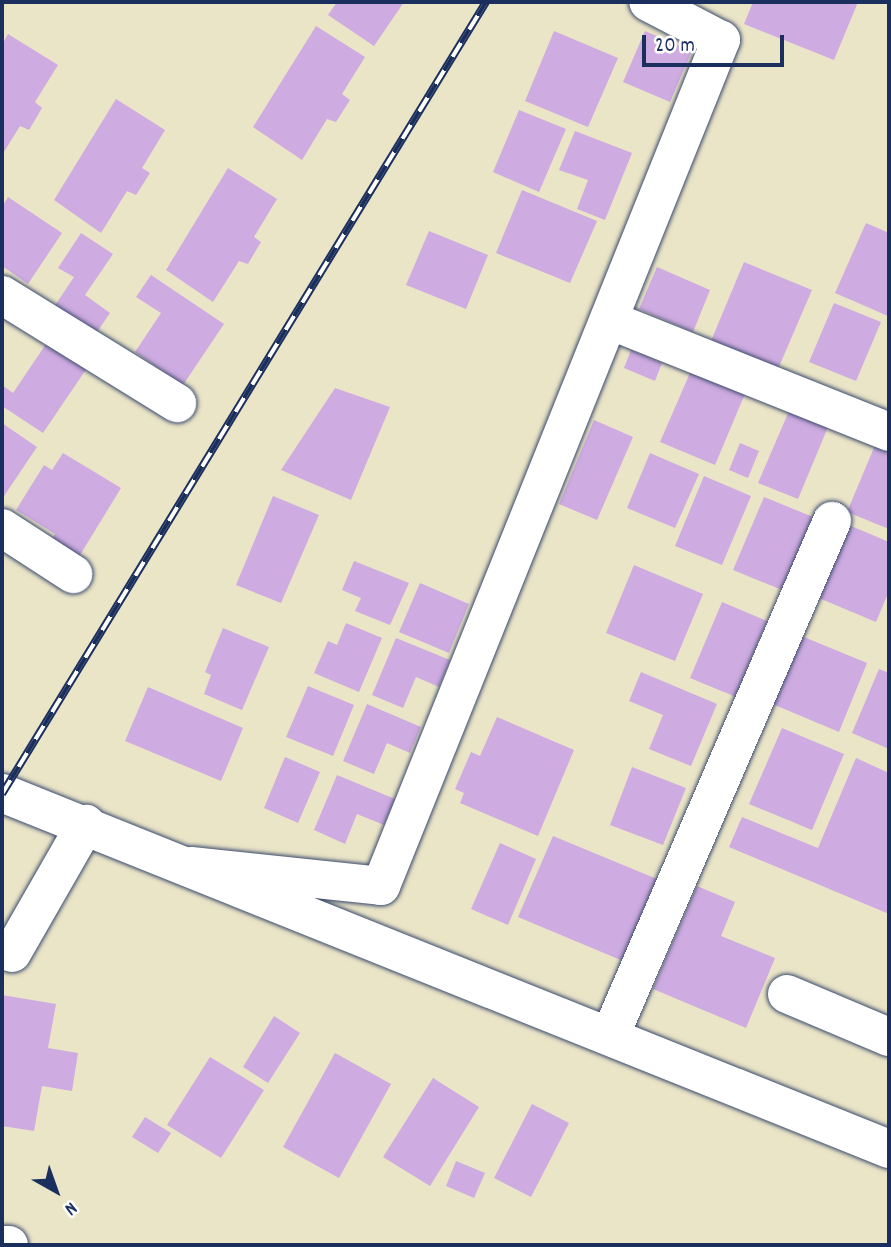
<!DOCTYPE html>
<style>
body{margin:0}
#map{position:relative;width:891px;height:1247px;overflow:hidden;background:#ebe5c7;font-family:Dekko,sans-serif}
div>[style]{position:absolute}
[style*='--x']{left:calc(var(--x)*1px);top:calc(var(--y)*1px);width:calc(var(--w)*1px);rotate:calc(var(--a)*1deg)}
.building>*{inset:0;background:#ceabe0}
.roads{filter:drop-shadow(0 0 2px #3a4a6e) drop-shadow(0 0 2px #3a4a6e)}
.minor>*{height:38px;margin:-19px;padding:0 19px;transform-origin:19px;border-radius:19px;background:#fff}
.rail>*{height:8px;margin-top:-4px;transform-origin:0;background:repeating-linear-gradient(90deg,#fff 0 16px,#1b2f5e 0 32px);box-sizing:border-box;border-block:2px solid #1b2f5e}
span{translate:-50% -50%;white-space:nowrap;text-align:center;line-height:1.15;-webkit-text-stroke:7px #fff;paint-order:stroke}
.frame{position:absolute;inset:0;border:4px solid #1b2f5e;pointer-events:none}
.north{position:absolute;left:21px;top:1156px;width:70px;height:70px;-webkit-text-stroke:5px #fff;paint-order:stroke;rotate:140deg;font-size:19px;font-weight:700;line-height:28px;text-align:center;color:#1b2f5e}
.north::after{content:'';display:block;margin:auto;width:24px;height:32px;background:#1b2f5e;clip-path:polygon(50% 0,100% 100%,50% 72%,0 100%)}
.scale{position:absolute;left:642px;top:35px;width:142px;height:32px;box-sizing:border-box;border:4px solid #1b2f5e;border-top:0;padding-left:9px;font-size:21px;line-height:24px;white-space:nowrap;color:#1b2f5e;-webkit-text-stroke:5px #fff;paint-order:stroke}
</style>
<div id="map">
<div class="building">
<div style="clip-path:polygon(337px 2px,404px 2px,374px 46px,328px 15px)"></div>
<div style="clip-path:polygon(753px 2px,858px 2px,834px 60px,744px 24px)"></div>
<div style="clip-path:polygon(316px 26px,365px 57px,342px 94px,350px 100px,336px 122px,327px 119px,302px 160px,253px 127px)"></div>
<div style="clip-path:polygon(554px 31px,618px 58px,588px 127px,525px 101px)"></div>
<div style="clip-path:polygon(645px 31px,692px 51px,670px 102px,623px 82px)"></div>
<div style="clip-path:polygon(8px 34px,58px 65px,35px 102px,42px 108px,29px 130px,20px 126px,2px 155px,2px 45px)"></div>
<div style="clip-path:polygon(116px 99px,165px 130px,142px 168px,150px 173px,136px 195px,127px 191px,101px 233px,54px 200px)"></div>
<div style="clip-path:polygon(519px 110px,566px 129px,539px 192px,493px 172px)"></div>
<div style="clip-path:polygon(575px 131px,632px 153px,605px 220px,577px 209px,588px 180px,559px 170px)"></div>
<div style="clip-path:polygon(228px 168px,277px 199px,254px 237px,261px 242px,248px 264px,239px 261px,213px 302px,166px 270px)"></div>
<div style="clip-path:polygon(522px 190px,597px 221px,570px 283px,496px 253px)"></div>
<div style="clip-path:polygon(8px 197px,62px 233px,28px 284px,2px 266px,2px 207px)"></div>
<div style="clip-path:polygon(866px 223px,889px 233px,888px 316px,835px 293px)"></div>
<div style="clip-path:polygon(429px 231px,488px 255px,466px 309px,406px 285px)"></div>
<div style="clip-path:polygon(81px 233px,113px 254px,85px 295px,110px 313px,95px 335px,54px 307px,74px 277px,58px 268px)"></div>
<div style="clip-path:polygon(744px 262px,812px 290px,778px 369px,711px 341px)"></div>
<div style="clip-path:polygon(657px 267px,710px 290px,693px 332px,639px 309px)"></div>
<div style="clip-path:polygon(151px 275px,224px 324px,183px 385px,135px 352px,161px 313px,136px 297px)"></div>
<div style="clip-path:polygon(834px 303px,881px 322px,856px 381px,809px 362px)"></div>
<div style="clip-path:polygon(50px 338px,89px 365px,43px 433px,2px 406px,2px 385px,13px 393px)"></div>
<div style="clip-path:polygon(631px 350px,662px 363px,655px 381px,624px 368px)"></div>
<div style="clip-path:polygon(693px 366px,747px 389px,715px 465px,660px 442px)"></div>
<div style="clip-path:polygon(335px 388px,390px 407px,351px 500px,281px 470px)"></div>
<div style="clip-path:polygon(789px 411px,828px 427px,798px 499px,758px 483px)"></div>
<div style="clip-path:polygon(594px 420px,633px 437px,597px 520px,559px 504px)"></div>
<div style="clip-path:polygon(2px 423px,37px 447px,2px 499px)"></div>
<div style="clip-path:polygon(740px 443px,759px 451px,748px 478px,729px 470px)"></div>
<div style="clip-path:polygon(876px 443px,889px 448px,889px 529px,847px 512px)"></div>
<div style="clip-path:polygon(63px 453px,121px 488px,74px 565px,47px 548px,55px 534px,16px 510px,44px 465px,52px 470px)"></div>
<div style="clip-path:polygon(650px 453px,699px 474px,675px 528px,627px 508px)"></div>
<div style="clip-path:polygon(704px 476px,751px 496px,722px 565px,675px 546px)"></div>
<div style="clip-path:polygon(273px 496px,319px 515px,281px 603px,236px 585px)"></div>
<div style="clip-path:polygon(764px 497px,818px 519px,787px 592px,733px 570px)"></div>
<div style="clip-path:polygon(844px 523px,889px 542px,889px 591px,876px 622px,814px 596px)"></div>
<div style="clip-path:polygon(354px 561px,409px 583px,390px 625px,355px 611px,361px 598px,342px 590px)"></div>
<div style="clip-path:polygon(634px 565px,703px 594px,675px 661px,606px 633px)"></div>
<div style="clip-path:polygon(420px 583px,469px 604px,449px 653px,399px 632px)"></div>
<div style="clip-path:polygon(722px 602px,767px 621px,736px 697px,690px 678px)"></div>
<div style="clip-path:polygon(346px 623px,382px 638px,359px 692px,314px 673px,328px 641px,337px 645px)"></div>
<div style="clip-path:polygon(223px 628px,269px 647px,242px 710px,204px 694px,211px 675px,205px 672px)"></div>
<div style="clip-path:polygon(799px 635px,867px 663px,839px 732px,770px 703px)"></div>
<div style="clip-path:polygon(396px 638px,450px 660px,439px 687px,416px 677px,403px 708px,372px 695px)"></div>
<div style="clip-path:polygon(879px 669px,889px 673px,889px 749px,852px 733px)"></div>
<div style="clip-path:polygon(641px 672px,717px 704px,691px 766px,649px 749px,663px 715px,629px 701px)"></div>
<div style="clip-path:polygon(308px 686px,354px 705px,333px 756px,286px 737px)"></div>
<div style="clip-path:polygon(148px 687px,243px 728px,221px 781px,125px 741px)"></div>
<div style="clip-path:polygon(367px 704px,421px 727px,410px 753px,387px 743px,374px 774px,343px 761px)"></div>
<div style="clip-path:polygon(497px 717px,574px 750px,538px 836px,460px 803px,464px 793px,455px 789px,471px 752px,480px 756px)"></div>
<div style="clip-path:polygon(782px 728px,844px 754px,812px 830px,749px 804px)"></div>
<div style="clip-path:polygon(285px 757px,320px 772px,298px 823px,264px 808px)"></div>
<div style="clip-path:polygon(856px 758px,889px 773px,889px 914px,729px 847px,742px 817px,818px 848px)"></div>
<div style="clip-path:polygon(632px 767px,686px 788px,663px 845px,610px 825px)"></div>
<div style="clip-path:polygon(337px 775px,395px 799px,384px 825px,357px 814px,345px 844px,314px 830px)"></div>
<div style="clip-path:polygon(553px 836px,657px 879px,623px 961px,518px 917px)"></div>
<div style="clip-path:polygon(500px 843px,536px 859px,508px 925px,471px 909px)"></div>
<div style="clip-path:polygon(697px 886px,735px 902px,721px 936px,775px 958px,746px 1028px,653px 989px)"></div>
<div style="clip-path:polygon(2px 995px,56px 1004px,48px 1048px,78px 1053px,72px 1091px,42px 1086px,34px 1131px,2px 1126px)"></div>
<div style="clip-path:polygon(274px 1016px,300px 1033px,268px 1083px,243px 1067px)"></div>
<div style="clip-path:polygon(335px 1053px,391px 1084px,339px 1178px,283px 1147px)"></div>
<div style="clip-path:polygon(210px 1057px,264px 1090px,221px 1158px,167px 1125px)"></div>
<div style="clip-path:polygon(433px 1078px,479px 1107px,430px 1186px,383px 1157px)"></div>
<div style="clip-path:polygon(532px 1104px,569px 1123px,531px 1197px,494px 1178px)"></div>
<div style="clip-path:polygon(145px 1117px,171px 1133px,158px 1153px,132px 1137px)"></div>
<div style="clip-path:polygon(456px 1161px,485px 1173px,474px 1198px,446px 1186px)"></div>
</div>
<div class="roads">
<div class="minor">
<div style="--x:2;--y:295;--w:206;--a:31.7"></div>
<div style="--x:609;--y:320;--w:302;--a:21.8"></div>
<div style="--x:2;--y:528;--w:85;--a:32.9"></div>
<div style="--x:2;--y:793;--w:956;--a:21.87"></div>
<div style="--x:191;--y:866;--w:191;--a:6"></div>
<div style="--x:381;--y:886;--w:912;--a:-68.11"></div>
<div style="--x:721;--y:40;--w:82;--a:-152.5"></div>
<div style="--x:12;--y:953;--w:149;--a:-60.2"></div>
<div style="--x:787;--y:994;--w:111;--a:22.9"></div>
<div style="--x:610;--y:1036;--w:561;--a:-66.68"></div>
<div style="--x:2;--y:1245;--w:7;--a:0"></div>
</div>
</div>
<div class="rail">
<div style="--x:2;--y:794;--w:928;--a:-58.57"></div>
</div>
<div class="frame"></div>
<div class="north">N</div>
<div class="scale">20 m</div>
</div>
